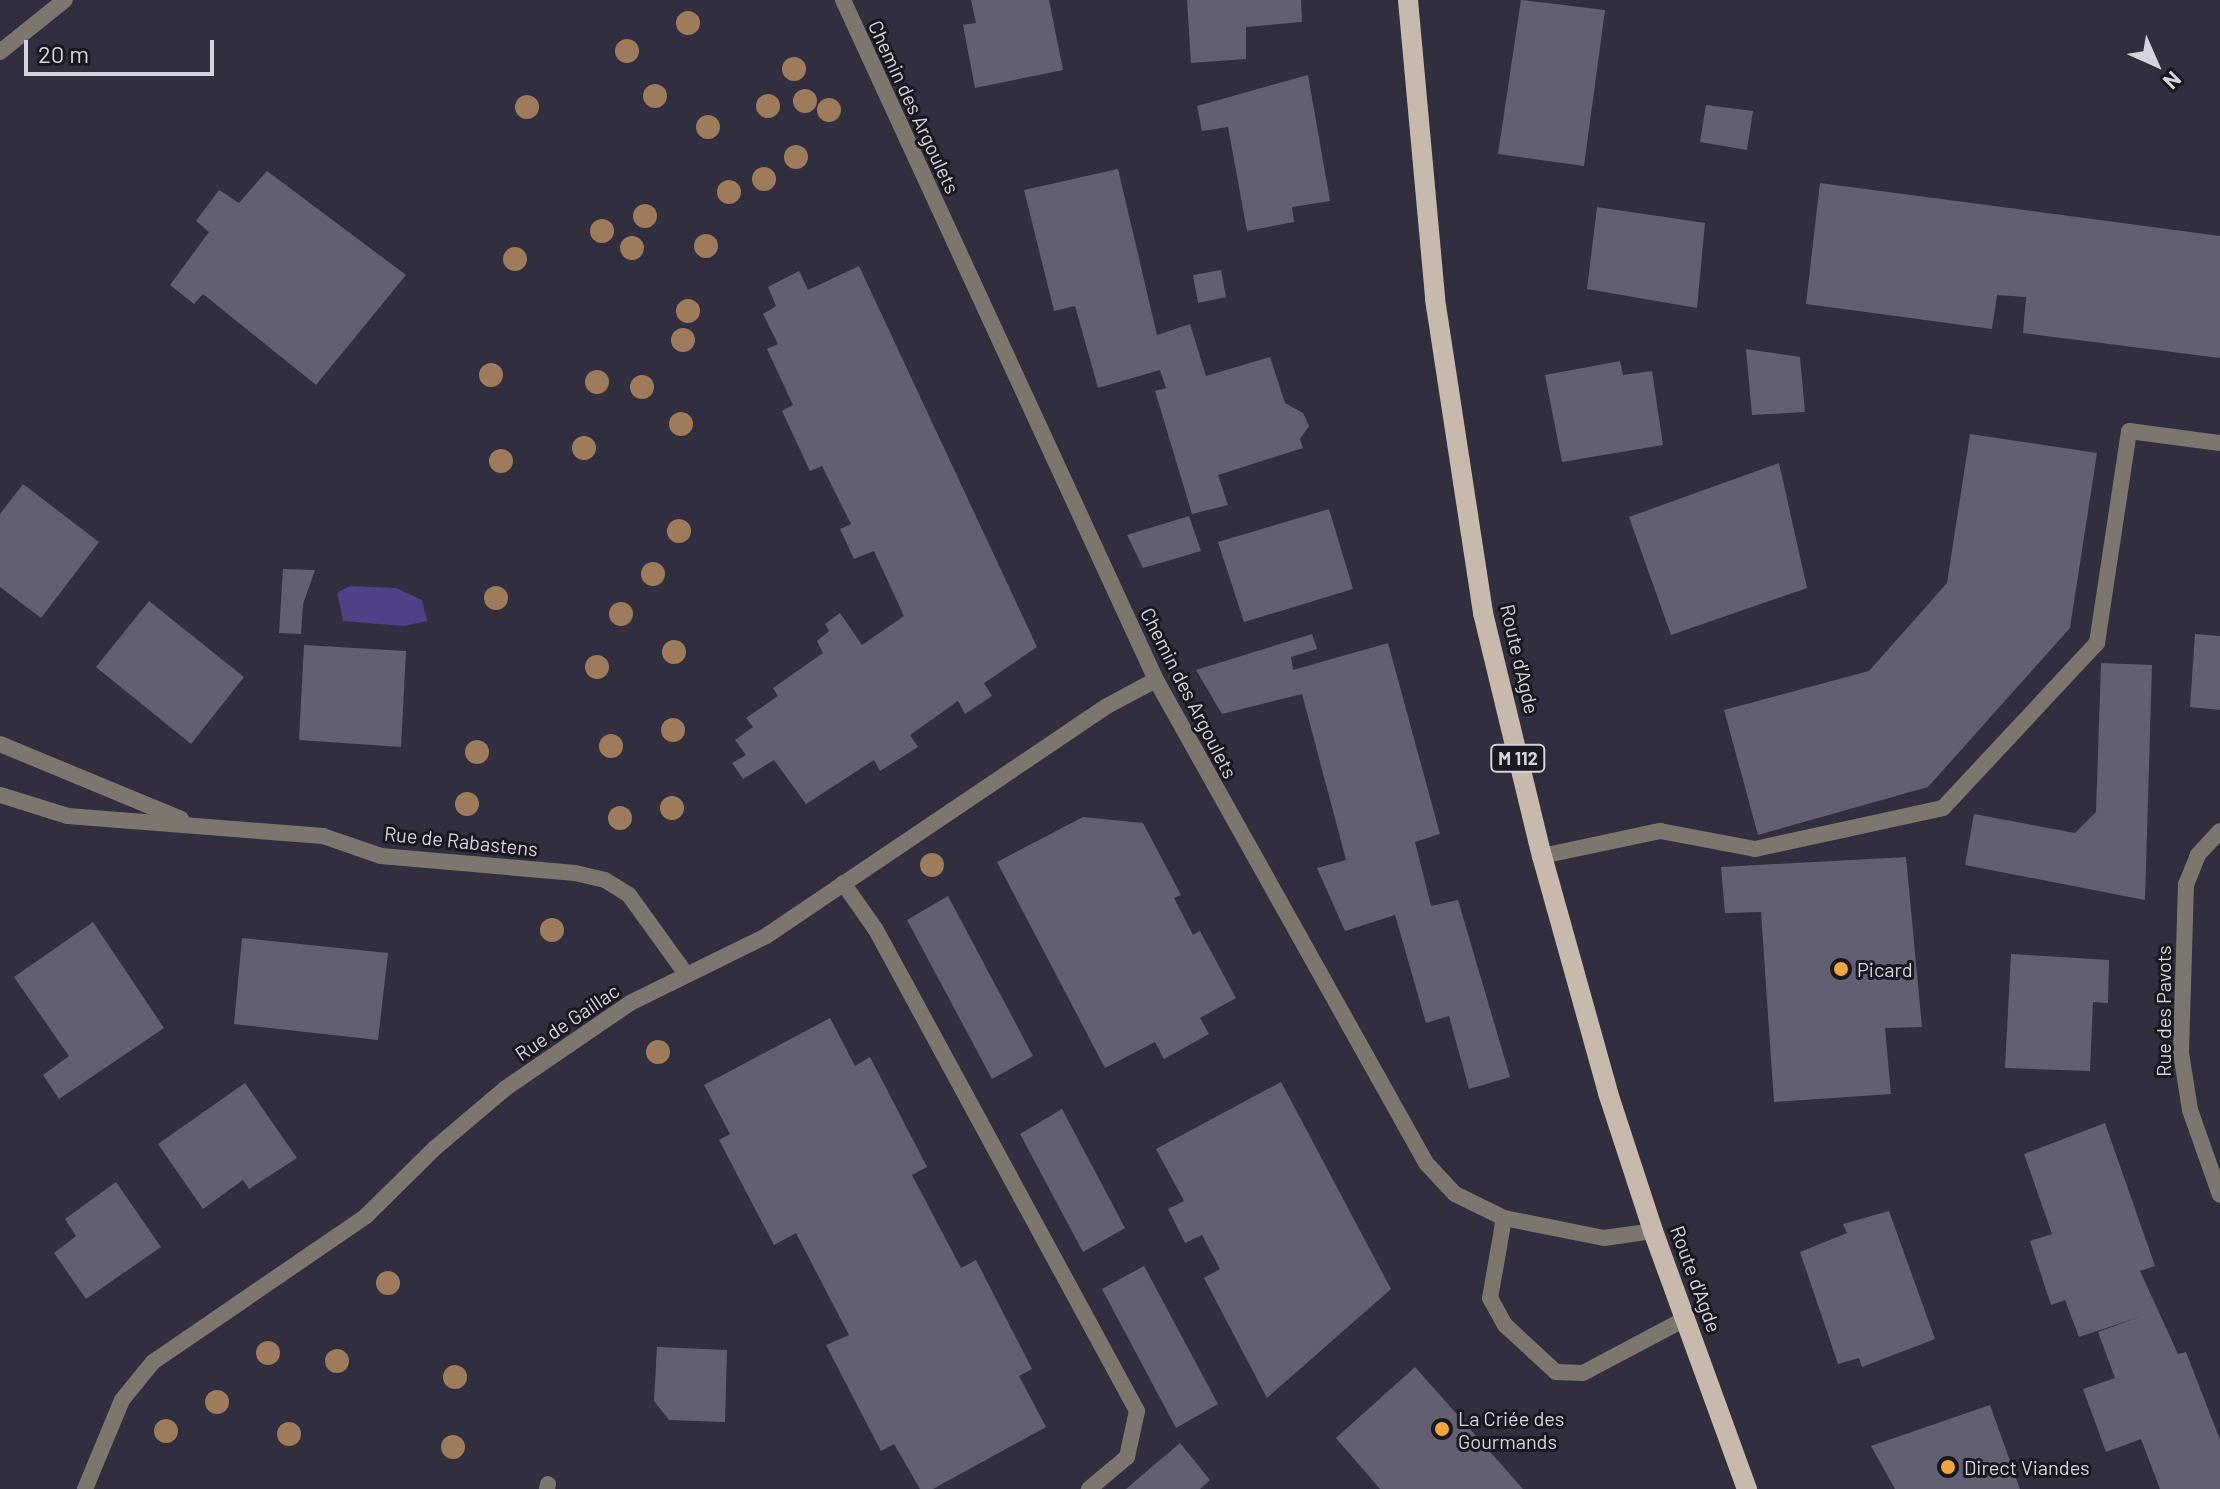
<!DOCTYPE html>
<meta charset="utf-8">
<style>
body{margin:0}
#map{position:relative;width:2220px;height:1489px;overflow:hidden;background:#312f3f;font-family:Barlow,sans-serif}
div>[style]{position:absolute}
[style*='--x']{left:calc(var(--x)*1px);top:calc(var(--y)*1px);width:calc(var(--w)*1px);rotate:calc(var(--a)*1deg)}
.water>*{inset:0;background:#504088}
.building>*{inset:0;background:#615f71}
.service>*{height:16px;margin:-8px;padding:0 8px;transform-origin:8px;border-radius:8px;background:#7c766f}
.minor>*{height:16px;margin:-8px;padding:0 8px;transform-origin:8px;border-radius:8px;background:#7c766f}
.primary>*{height:20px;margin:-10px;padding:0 10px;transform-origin:10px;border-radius:10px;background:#c7baac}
.trees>*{width:24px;height:24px;margin:-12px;border-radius:50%;background:#9e7b5a}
.dots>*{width:22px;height:22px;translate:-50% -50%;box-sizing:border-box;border:4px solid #19181f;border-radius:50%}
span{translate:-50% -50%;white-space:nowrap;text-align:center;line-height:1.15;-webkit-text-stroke:6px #19181f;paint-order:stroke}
.shield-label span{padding:2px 6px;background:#19181f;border:2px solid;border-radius:6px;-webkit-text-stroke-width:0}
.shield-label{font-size:18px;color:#d5d3de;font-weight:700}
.street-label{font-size:20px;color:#d5d3de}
.poi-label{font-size:20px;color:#d5d3de}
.left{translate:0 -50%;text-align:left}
.north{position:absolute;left:2116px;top:24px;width:80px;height:80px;-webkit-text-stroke:6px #19181f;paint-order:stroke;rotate:135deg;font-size:22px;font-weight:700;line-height:32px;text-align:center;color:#d5d3de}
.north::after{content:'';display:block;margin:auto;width:28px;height:36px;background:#d5d3de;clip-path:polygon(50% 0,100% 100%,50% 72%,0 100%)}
.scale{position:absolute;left:24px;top:40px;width:190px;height:36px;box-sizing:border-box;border:4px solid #d5d3de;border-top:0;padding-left:10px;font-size:24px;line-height:28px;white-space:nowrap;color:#d5d3de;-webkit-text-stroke:6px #19181f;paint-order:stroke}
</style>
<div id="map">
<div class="water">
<div style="clip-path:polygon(350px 586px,396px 588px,422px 600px,427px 621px,404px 626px,343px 621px,337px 593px)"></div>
</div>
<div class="building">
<div style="clip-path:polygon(971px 0,1049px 0,1063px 70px,975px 88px,963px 25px,976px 23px)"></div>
<div style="clip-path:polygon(1187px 0,1301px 0,1302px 22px,1246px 27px,1246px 59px,1191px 63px)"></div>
<div style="clip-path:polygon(1521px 0,1605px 10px,1584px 166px,1498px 154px)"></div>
<div style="clip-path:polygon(1308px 75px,1330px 201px,1292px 207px,1294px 222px,1247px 231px,1228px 127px,1202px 131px,1197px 106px)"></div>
<div style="clip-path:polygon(1706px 105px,1753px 111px,1747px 150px,1700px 142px)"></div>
<div style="clip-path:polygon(1118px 169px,1157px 335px,1190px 324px,1206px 376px,1270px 357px,1285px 403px,1303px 413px,1309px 426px,1300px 439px,1303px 448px,1218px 475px,1228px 505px,1192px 514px,1155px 391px,1166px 388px,1160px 370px,1098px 388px,1075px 306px,1054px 311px,1024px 190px)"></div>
<div style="clip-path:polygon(267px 171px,406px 275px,316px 385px,203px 294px,194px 304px,170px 285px,209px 232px,196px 221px,219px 190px,239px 203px)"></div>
<div style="clip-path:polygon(1820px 183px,2220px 236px,2220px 358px,2023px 333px,2026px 297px,1997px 295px,1992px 329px,1806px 304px)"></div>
<div style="clip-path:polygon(1597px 207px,1705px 223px,1697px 308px,1587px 289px)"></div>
<div style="clip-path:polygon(859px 266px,1037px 647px,984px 683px,992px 696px,965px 714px,958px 701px,910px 735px,918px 747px,880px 771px,874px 760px,806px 804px,774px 760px,743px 779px,732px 763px,746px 755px,735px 740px,753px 727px,746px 718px,778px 696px,773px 688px,823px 653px,817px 641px,829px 631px,825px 624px,840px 613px,862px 645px,904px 616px,874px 551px,854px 559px,840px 529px,851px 524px,822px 466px,810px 471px,782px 411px,793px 405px,767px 349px,778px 344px,763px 314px,776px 306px,768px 287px,799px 271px,808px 290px)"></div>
<div style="clip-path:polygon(1221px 270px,1226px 297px,1198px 303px,1193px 275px)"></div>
<div style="clip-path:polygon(1746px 349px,1800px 357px,1805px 412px,1752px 415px)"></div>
<div style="clip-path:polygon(1620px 361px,1623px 375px,1652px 371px,1663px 445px,1562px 462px,1545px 375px)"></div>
<div style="clip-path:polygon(1970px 434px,2097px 453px,2070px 628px,1928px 787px,1758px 835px,1724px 710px,1869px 671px,1947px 583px)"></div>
<div style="clip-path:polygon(1779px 463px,1807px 588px,1671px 635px,1629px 517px)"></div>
<div style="clip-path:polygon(23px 484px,99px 542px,41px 618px,0 587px,0 514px)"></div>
<div style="clip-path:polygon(1329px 509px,1353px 589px,1244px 622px,1218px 542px)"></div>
<div style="clip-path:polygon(1189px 516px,1201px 551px,1143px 568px,1127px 535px)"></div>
<div style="clip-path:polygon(283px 569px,315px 570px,303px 604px,301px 634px,279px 633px)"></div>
<div style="clip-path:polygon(149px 601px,244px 677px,191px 744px,96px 667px)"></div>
<div style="clip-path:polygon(1312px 634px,1317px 649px,1291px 657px,1293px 670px,1388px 643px,1440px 834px,1415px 842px,1431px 906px,1458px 900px,1510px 1077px,1469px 1089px,1449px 1016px,1426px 1023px,1395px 915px,1345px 931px,1317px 868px,1346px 860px,1302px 694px,1222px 714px,1196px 670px)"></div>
<div style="clip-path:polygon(2195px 634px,2220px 636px,2220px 710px,2190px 707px)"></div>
<div style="clip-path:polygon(304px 645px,406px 651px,401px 747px,299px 740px)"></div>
<div style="clip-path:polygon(2101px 663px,2152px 665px,2145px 900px,1965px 865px,1974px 814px,2075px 833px,2096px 812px)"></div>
<div style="clip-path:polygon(1083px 817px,1143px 823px,1181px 895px,1174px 898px,1193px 935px,1200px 931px,1236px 998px,1200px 1018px,1209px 1034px,1164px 1059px,1155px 1042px,1105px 1068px,997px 862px)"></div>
<div style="clip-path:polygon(1906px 857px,1922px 1027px,1885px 1028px,1891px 1094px,1774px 1102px,1761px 912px,1725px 913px,1721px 867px)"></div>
<div style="clip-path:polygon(948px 896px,1033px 1056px,992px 1079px,907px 920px)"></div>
<div style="clip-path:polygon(93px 922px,164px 1028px,59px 1099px,43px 1075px,69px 1056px,14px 977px)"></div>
<div style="clip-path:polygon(242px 938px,388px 953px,378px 1040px,234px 1024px)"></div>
<div style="clip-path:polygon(2011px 954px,2109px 960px,2108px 1003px,2093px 1002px,2090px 1071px,2005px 1068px)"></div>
<div style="clip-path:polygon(830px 1018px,855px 1066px,870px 1057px,927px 1167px,912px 1175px,961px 1268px,976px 1260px,1032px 1369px,1019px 1376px,1046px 1427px,933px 1489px,920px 1489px,894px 1444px,881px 1451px,826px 1345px,849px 1335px,796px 1233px,774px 1245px,719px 1140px,730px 1134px,704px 1085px)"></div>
<div style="clip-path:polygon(1281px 1082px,1391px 1289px,1267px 1398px,1204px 1278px,1220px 1269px,1202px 1235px,1185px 1243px,1168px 1209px,1184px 1201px,1156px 1149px)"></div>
<div style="clip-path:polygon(245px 1083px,297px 1158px,249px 1189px,243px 1180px,203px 1209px,158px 1144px)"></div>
<div style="clip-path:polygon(1062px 1109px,1125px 1228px,1083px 1252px,1020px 1134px)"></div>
<div style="clip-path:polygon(2105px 1123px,2155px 1266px,2140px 1271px,2178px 1354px,2186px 1352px,2220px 1440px,2220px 1489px,2160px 1489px,2141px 1439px,2106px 1452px,2083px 1389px,2115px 1378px,2098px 1332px,2142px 1316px,2079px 1337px,2065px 1300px,2051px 1305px,2030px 1241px,2052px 1234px,2024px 1154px)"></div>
<div style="clip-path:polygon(116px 1182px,161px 1247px,86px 1299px,54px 1253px,76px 1236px,65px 1219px)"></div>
<div style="clip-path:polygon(1889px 1211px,1935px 1339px,1862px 1367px,1859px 1358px,1838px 1364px,1800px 1252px,1847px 1233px,1843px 1224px)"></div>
<div style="clip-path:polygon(1144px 1266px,1218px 1404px,1176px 1428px,1102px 1289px)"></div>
<div style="clip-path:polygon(657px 1347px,727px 1350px,725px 1422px,669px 1420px,654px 1401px)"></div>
<div style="clip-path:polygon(1415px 1367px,1523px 1489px,1380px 1489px,1336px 1438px)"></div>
<div style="clip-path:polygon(1990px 1405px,2020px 1489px,1895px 1489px,1871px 1446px)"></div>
<div style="clip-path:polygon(1180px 1443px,1210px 1480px,1200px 1489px,1126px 1489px)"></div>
</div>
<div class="service">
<div style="--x:1542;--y:856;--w:121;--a:-12"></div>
<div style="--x:1660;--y:831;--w:97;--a:10.7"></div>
<div style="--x:1755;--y:849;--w:192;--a:-12.3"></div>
<div style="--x:1943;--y:808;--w:226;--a:-47"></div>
<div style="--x:2097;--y:643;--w:214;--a:-81.4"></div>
<div style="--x:2129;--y:431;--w:92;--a:7.5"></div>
<div style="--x:843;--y:883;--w:57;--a:54.9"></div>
<div style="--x:876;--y:930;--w:547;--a:61.51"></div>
<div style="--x:1137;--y:1411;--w:47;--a:102.3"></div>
<div style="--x:1127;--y:1457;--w:50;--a:139.9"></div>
<div style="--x:1504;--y:1218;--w:81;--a:99.9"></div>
<div style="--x:1490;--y:1298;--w:31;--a:61"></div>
<div style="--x:1505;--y:1325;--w:69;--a:42.7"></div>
<div style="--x:1556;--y:1372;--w:27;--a:2"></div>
<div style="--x:1583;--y:1373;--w:115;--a:-27.9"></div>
<div style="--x:547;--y:1489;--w:5;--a:-79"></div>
</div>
<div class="minor">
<div style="--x:843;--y:0;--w:749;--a:65.28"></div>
<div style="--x:1156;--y:680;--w:553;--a:60.79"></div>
<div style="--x:1426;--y:1163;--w:42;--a:46.9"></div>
<div style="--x:1455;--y:1194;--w:55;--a:26.1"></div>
<div style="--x:1504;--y:1218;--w:102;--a:11.3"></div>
<div style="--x:1604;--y:1238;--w:49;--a:-8.1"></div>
<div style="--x:0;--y:52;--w:83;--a:-38.7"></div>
<div style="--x:0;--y:744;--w:196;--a:22.5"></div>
<div style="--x:0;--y:795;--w:71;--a:17.2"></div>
<div style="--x:68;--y:816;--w:256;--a:4.5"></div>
<div style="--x:323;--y:836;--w:61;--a:19"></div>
<div style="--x:381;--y:856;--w:195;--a:5"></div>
<div style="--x:575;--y:873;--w:31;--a:13"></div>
<div style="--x:605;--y:880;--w:28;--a:32"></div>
<div style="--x:629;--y:895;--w:97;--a:54.2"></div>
<div style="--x:2220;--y:831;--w:33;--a:133"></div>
<div style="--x:2198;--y:855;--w:31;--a:112"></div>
<div style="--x:2186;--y:884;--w:169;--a:91.7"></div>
<div style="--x:2181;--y:1053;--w:58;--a:81"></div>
<div style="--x:2190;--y:1110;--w:90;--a:70.6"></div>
<div style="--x:85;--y:1489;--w:96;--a:-67.4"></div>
<div style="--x:122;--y:1400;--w:49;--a:-50.8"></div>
<div style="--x:153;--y:1362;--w:258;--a:-34.4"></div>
<div style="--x:366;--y:1216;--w:97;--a:-44.6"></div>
<div style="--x:435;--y:1148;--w:93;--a:-40.2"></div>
<div style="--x:506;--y:1088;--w:150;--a:-34.4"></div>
<div style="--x:630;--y:1003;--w:152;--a:-26.2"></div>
<div style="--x:766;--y:936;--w:411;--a:-34"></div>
<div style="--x:1107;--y:706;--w:55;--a:-28"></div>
</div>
<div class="primary">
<div style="--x:1408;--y:0;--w:300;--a:84.8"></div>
<div style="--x:1435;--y:299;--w:318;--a:81.3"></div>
<div style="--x:1483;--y:613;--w:250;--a:76.4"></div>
<div style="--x:1542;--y:856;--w:246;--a:74.4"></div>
<div style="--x:1608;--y:1093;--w:145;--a:71.9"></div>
<div style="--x:1653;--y:1231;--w:275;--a:70"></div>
</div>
<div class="trees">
<div style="left:688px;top:23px"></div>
<div style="left:627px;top:51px"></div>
<div style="left:794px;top:69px"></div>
<div style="left:655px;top:96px"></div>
<div style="left:805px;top:101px"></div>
<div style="left:768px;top:106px"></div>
<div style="left:527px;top:107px"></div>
<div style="left:829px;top:110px"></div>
<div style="left:708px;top:127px"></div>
<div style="left:796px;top:157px"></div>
<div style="left:764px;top:179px"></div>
<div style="left:729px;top:192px"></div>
<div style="left:645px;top:216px"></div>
<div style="left:602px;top:231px"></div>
<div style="left:706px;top:246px"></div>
<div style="left:632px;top:248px"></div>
<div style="left:515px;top:259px"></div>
<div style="left:688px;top:311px"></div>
<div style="left:683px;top:340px"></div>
<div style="left:491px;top:375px"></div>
<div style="left:597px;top:382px"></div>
<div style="left:642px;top:387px"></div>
<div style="left:681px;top:424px"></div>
<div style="left:584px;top:448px"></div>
<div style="left:501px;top:461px"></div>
<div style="left:679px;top:531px"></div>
<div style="left:653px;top:574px"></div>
<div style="left:496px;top:598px"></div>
<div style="left:621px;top:614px"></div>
<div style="left:674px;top:652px"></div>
<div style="left:597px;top:667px"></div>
<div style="left:673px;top:730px"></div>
<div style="left:611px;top:746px"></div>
<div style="left:477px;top:752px"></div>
<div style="left:467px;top:804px"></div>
<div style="left:672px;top:808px"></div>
<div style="left:620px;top:818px"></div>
<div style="left:932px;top:865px"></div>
<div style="left:552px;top:930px"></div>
<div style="left:658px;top:1052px"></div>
<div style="left:388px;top:1283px"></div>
<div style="left:268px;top:1353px"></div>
<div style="left:337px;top:1361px"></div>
<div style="left:455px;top:1377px"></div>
<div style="left:217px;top:1402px"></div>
<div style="left:166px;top:1431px"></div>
<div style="left:289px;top:1434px"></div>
<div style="left:453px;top:1447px"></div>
</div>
<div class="dots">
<div style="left:1841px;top:969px;background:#f1a540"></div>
<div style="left:1442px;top:1429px;background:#f1a540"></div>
<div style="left:1948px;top:1467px;background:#f1a540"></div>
</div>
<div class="shield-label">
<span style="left:1518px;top:758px">M 112</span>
</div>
<div class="street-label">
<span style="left:914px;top:107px;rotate:65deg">Chemin des Argoulets</span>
<span style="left:1520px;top:659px;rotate:77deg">Route d'Agde</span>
<span style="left:1189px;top:693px;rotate:63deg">Chemin des Argoulets</span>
<span style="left:461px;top:841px;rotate:6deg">Rue de Rabastens</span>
<span style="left:2163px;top:1011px;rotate:-90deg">Rue des Pavots</span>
<span style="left:567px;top:1022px;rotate:-34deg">Rue de Gaillac</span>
<span style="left:1696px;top:1279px;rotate:70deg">Route d'Agde</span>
</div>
<div class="poi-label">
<span class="left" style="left:1857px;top:969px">Picard</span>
<span class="left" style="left:1458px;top:1430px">La Criée des<br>Gourmands</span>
<span class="left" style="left:1964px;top:1467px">Direct Viandes</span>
</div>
<div class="north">N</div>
<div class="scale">20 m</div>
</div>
